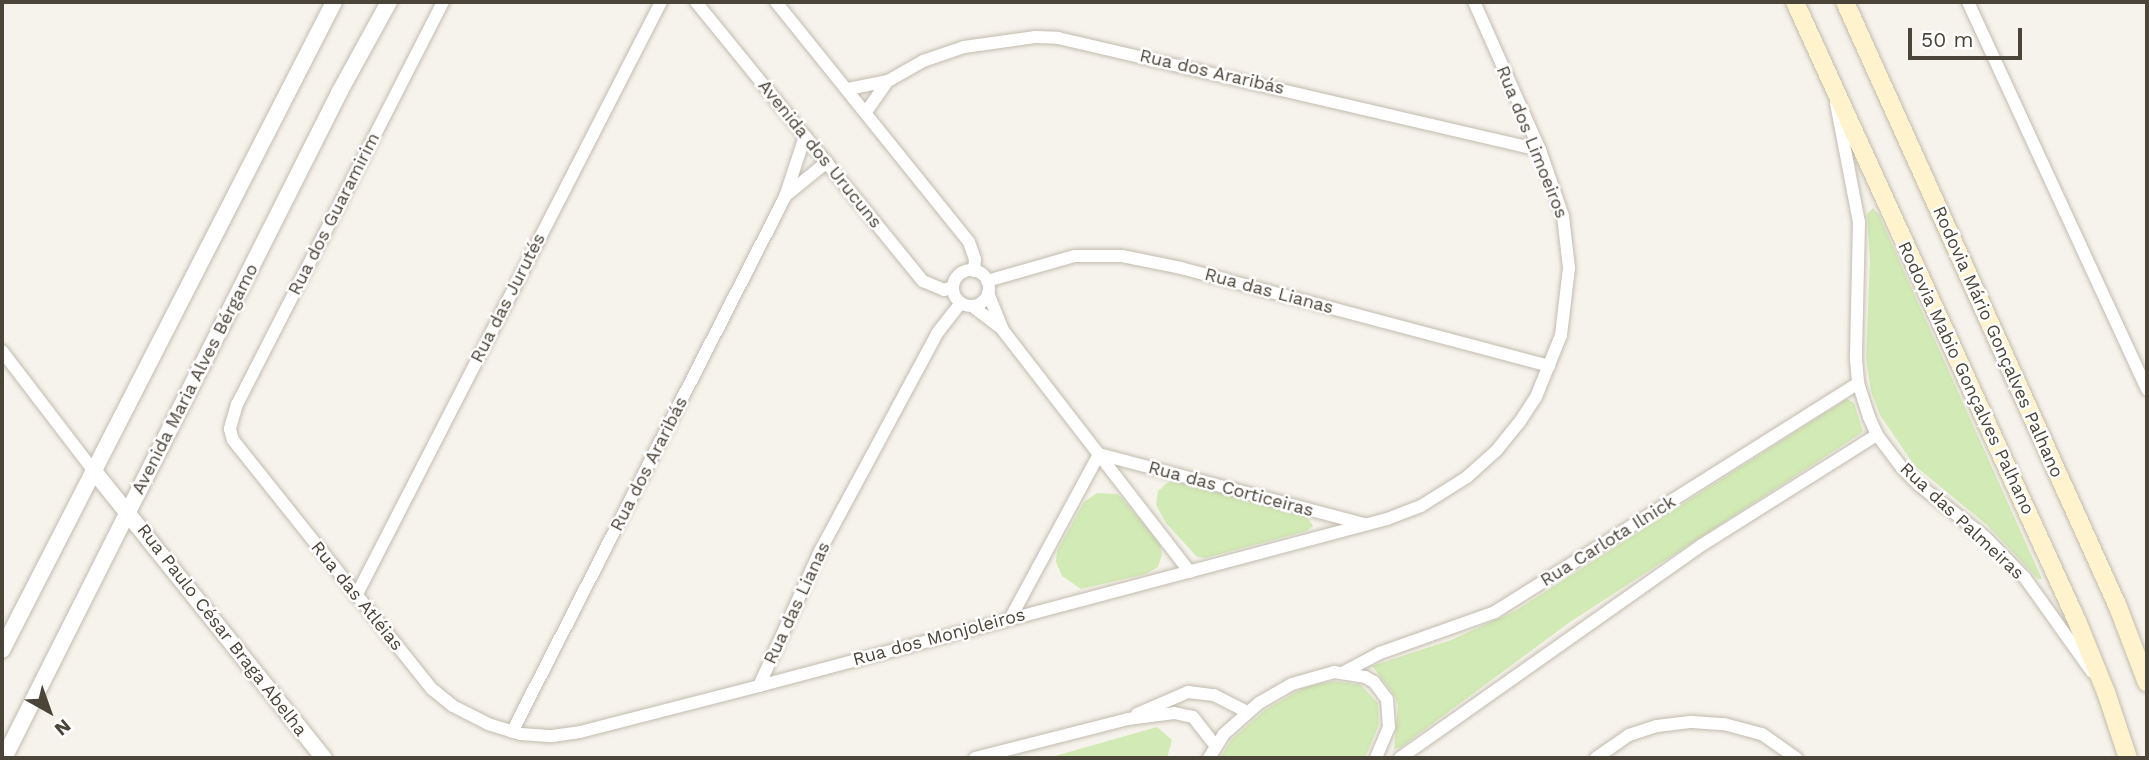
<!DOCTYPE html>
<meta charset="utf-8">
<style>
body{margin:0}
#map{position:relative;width:2149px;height:760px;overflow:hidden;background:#f6f3ec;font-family:"Work Sans",sans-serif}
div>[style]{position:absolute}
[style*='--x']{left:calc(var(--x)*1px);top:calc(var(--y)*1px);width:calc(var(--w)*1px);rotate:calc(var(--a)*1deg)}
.green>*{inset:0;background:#d2eab5}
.roads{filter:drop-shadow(0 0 2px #c2bbae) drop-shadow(0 0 2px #c2bbae)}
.minor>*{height:12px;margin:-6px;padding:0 6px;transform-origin:6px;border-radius:6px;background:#fff}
.minor>.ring{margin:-6px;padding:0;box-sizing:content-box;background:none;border:12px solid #fff;border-radius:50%}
.tertiary>*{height:16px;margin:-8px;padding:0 8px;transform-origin:8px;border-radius:8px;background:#fff}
.secondary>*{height:18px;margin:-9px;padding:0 9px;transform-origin:9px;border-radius:9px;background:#fff3cd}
span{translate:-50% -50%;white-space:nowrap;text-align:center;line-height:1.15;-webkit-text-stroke:5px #fff;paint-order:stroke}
.street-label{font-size:18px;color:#4b4439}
.frame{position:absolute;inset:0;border:4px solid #4b4439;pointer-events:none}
.north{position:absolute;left:14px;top:676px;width:70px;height:70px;-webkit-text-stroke:5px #fff;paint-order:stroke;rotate:140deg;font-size:19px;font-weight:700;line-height:28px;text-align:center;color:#4b4439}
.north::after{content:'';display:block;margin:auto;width:24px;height:32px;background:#4b4439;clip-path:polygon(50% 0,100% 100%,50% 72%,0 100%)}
.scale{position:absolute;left:1908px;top:28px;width:114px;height:32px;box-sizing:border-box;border:4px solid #4b4439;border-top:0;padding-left:9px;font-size:21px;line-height:24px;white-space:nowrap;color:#4b4439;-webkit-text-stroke:5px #fff;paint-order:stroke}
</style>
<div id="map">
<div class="green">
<div style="clip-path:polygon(1873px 208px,1879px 215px,2042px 579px,2038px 579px,1987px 525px,1914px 465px,1880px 415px,1871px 391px,1866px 359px,1870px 260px,1867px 214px)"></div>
<div style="clip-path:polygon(1847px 399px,1854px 403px,1863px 431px,1860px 434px,1570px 622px,1401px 747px,1394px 749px,1398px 706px,1395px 696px,1372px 666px,1451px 640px,1515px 611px)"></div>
<div style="clip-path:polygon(1174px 481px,1306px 515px,1313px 526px,1307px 531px,1205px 558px,1197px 557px,1166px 523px,1156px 505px,1158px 491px,1167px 483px)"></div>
<div style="clip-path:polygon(1097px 493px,1117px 494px,1121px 497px,1160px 544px,1162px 555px,1158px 567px,1146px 574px,1081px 589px,1062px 576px,1056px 562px,1057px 551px,1084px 502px)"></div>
<div style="clip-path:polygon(1334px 681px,1361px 685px,1378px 703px,1379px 725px,1365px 758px,1220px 758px,1231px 740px,1265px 710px,1303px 688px)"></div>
<div style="clip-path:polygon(1157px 727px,1172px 740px,1167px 758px,1048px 758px)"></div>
</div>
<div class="roads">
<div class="minor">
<div style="--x:443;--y:2;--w:452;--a:117.1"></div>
<div style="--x:237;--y:404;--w:26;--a:106"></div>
<div style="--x:230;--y:429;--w:11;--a:75"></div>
<div style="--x:233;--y:440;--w:319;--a:51.4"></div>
<div style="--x:432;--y:689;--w:27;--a:39"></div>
<div style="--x:453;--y:706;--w:39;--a:27"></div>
<div style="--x:488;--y:724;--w:34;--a:17"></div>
<div style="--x:521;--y:734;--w:31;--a:4"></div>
<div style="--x:552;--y:736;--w:28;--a:-8"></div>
<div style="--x:580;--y:732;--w:185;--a:-14.4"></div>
<div style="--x:759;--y:686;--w:650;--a:-14.89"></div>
<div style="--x:1387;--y:519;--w:36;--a:-21"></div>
<div style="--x:1421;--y:506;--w:54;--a:-32.2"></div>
<div style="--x:1467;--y:477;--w:39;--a:-42"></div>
<div style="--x:1496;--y:451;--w:36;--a:-51"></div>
<div style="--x:1519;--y:423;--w:31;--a:-57"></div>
<div style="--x:1536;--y:397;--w:67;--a:-68"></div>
<div style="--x:1561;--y:335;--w:67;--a:-83.2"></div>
<div style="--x:1569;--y:268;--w:52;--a:-96.6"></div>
<div style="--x:1563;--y:216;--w:70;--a:-109.2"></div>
<div style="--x:1540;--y:150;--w:162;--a:-114"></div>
<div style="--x:696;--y:2;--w:360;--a:50.9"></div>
<div style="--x:923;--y:281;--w:23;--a:23"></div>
<div style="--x:944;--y:290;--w:9;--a:-18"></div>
<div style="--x:776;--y:2;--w:308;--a:51.2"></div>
<div style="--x:969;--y:242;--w:18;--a:71"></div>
<div style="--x:975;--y:259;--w:12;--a:95"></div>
<div style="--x:1968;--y:2;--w:427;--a:65.2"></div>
<div style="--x:848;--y:89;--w:41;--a:-11.3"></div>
<div style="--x:888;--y:81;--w:40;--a:-29.7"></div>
<div style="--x:923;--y:61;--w:43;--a:-18.9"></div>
<div style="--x:964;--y:47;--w:72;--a:-8"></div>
<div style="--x:1035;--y:37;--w:23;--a:2"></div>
<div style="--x:1058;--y:38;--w:495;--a:13.1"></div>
<div style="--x:1836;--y:103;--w:121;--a:79.1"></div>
<div style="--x:1859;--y:222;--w:137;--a:91.3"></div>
<div style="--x:1856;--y:359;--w:24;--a:85"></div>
<div style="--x:1858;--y:383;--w:36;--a:72"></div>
<div style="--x:1869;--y:417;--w:20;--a:66"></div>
<div style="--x:1877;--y:435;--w:41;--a:52.9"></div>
<div style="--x:1902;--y:468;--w:24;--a:45"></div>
<div style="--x:1919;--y:485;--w:84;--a:38.2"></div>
<div style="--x:1985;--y:537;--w:57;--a:45.7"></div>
<div style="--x:2025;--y:578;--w:115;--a:54.5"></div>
<div style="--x:866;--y:112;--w:38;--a:-55"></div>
<div style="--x:785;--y:196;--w:54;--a:-39"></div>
<div class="ring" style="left:953px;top:270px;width:24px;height:24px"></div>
<div style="--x:987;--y:281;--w:91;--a:-15.9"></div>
<div style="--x:1075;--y:256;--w:47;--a:0"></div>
<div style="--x:1122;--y:256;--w:60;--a:11.5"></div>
<div style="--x:1181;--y:268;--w:381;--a:14.9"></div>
<div style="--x:988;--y:293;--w:38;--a:68"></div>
<div style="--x:972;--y:306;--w:38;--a:37"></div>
<div style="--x:1002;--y:329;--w:307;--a:52.3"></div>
<div style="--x:2;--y:351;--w:150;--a:52.6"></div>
<div style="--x:1099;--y:454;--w:274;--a:14.8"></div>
<div style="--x:356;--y:596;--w:668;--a:-62.82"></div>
<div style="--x:1011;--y:617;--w:185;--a:-61.6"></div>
<div style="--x:1344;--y:672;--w:41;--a:-27.8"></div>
<div style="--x:1380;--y:653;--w:122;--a:-19.6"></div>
<div style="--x:1495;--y:612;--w:429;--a:-32.2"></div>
<div style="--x:759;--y:686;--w:148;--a:-65.7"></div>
<div style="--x:820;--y:551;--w:249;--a:-61.7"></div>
<div style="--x:938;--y:332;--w:37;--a:-52"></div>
<div style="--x:1137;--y:714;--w:56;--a:-23.3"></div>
<div style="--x:1188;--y:692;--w:26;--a:7"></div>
<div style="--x:1214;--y:695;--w:37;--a:27"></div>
<div style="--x:512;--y:732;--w:601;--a:-62.97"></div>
<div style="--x:785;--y:197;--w:64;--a:-71.8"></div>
<div style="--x:975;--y:758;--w:158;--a:-14.3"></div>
<div style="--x:1128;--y:719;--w:46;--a:-7.4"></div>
<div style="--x:1174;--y:713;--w:19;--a:12"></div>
<div style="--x:1193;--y:717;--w:37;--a:52"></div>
<div style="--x:1209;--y:758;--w:28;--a:-58"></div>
<div style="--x:1224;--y:734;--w:47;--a:-41.5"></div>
<div style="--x:1259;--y:703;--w:38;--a:-30"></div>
<div style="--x:1292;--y:684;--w:44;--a:-15.9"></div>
<div style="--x:1334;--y:672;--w:31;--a:9"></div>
<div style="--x:1365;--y:677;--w:10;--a:29"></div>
<div style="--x:1374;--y:682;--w:21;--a:53"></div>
<div style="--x:1387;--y:699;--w:28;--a:86"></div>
<div style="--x:1389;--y:727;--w:34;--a:113"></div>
<div style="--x:1400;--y:758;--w:370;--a:-35.2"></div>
<div style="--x:1702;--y:545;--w:207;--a:-32.2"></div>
<div style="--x:1596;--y:758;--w:40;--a:-34.9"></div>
<div style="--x:1629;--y:735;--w:29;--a:-18"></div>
<div style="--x:1657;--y:726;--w:35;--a:-7"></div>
<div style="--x:1692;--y:722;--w:32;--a:4"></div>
<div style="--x:1724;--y:724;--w:39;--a:15"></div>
<div style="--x:1762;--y:734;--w:42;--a:35.2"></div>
</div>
<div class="tertiary">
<div style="--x:93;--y:470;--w:369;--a:51.3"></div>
<div style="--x:2;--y:650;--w:728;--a:-62.87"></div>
<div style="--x:4;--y:758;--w:747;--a:-63.26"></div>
<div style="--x:340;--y:91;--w:102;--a:-61.2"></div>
</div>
<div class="secondary">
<div style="--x:1795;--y:2;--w:680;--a:65.51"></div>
<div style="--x:2077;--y:621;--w:77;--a:67.8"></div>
<div style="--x:2106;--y:692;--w:70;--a:71.6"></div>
<div style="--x:1845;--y:2;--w:664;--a:65.71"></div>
<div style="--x:2118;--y:607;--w:81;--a:69.1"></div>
</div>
</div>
<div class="street-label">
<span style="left:1212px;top:72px;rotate:13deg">Rua dos Araribás</span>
<span style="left:1532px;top:142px;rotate:68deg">Rua dos Limoeiros</span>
<span style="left:820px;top:154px;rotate:51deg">Avenida dos Urucuns</span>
<span style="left:334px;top:214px;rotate:-63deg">Rua dos Guaramirim</span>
<span style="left:1269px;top:291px;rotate:15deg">Rua das Lianas</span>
<span style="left:508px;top:298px;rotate:-63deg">Rua das Jurutés</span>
<span style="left:1998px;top:342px;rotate:66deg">Rodovia Mário Gonçalves Palhano</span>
<span style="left:1966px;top:378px;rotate:65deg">Rodovia Mabio Gonçalves Palhano</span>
<span style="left:195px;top:379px;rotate:-63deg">Avenida Maria Alves Bérgamo</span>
<span style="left:649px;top:464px;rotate:-63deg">Rua dos Araribás</span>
<span style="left:1231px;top:489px;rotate:15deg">Rua das Corticeiras</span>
<span style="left:1962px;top:521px;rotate:43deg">Rua das Palmeiras</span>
<span style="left:1608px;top:541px;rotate:-32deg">Rua Carlota Ilnick</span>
<span style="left:357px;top:596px;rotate:51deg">Rua das Atléias</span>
<span style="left:797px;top:603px;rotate:-65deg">Rua das Lianas</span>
<span style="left:222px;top:630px;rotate:52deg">Rua Paulo César Braga Abelha</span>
<span style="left:939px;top:637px;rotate:-15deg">Rua dos Monjoleiros</span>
</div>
<div class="frame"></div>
<div class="north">N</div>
<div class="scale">50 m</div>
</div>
